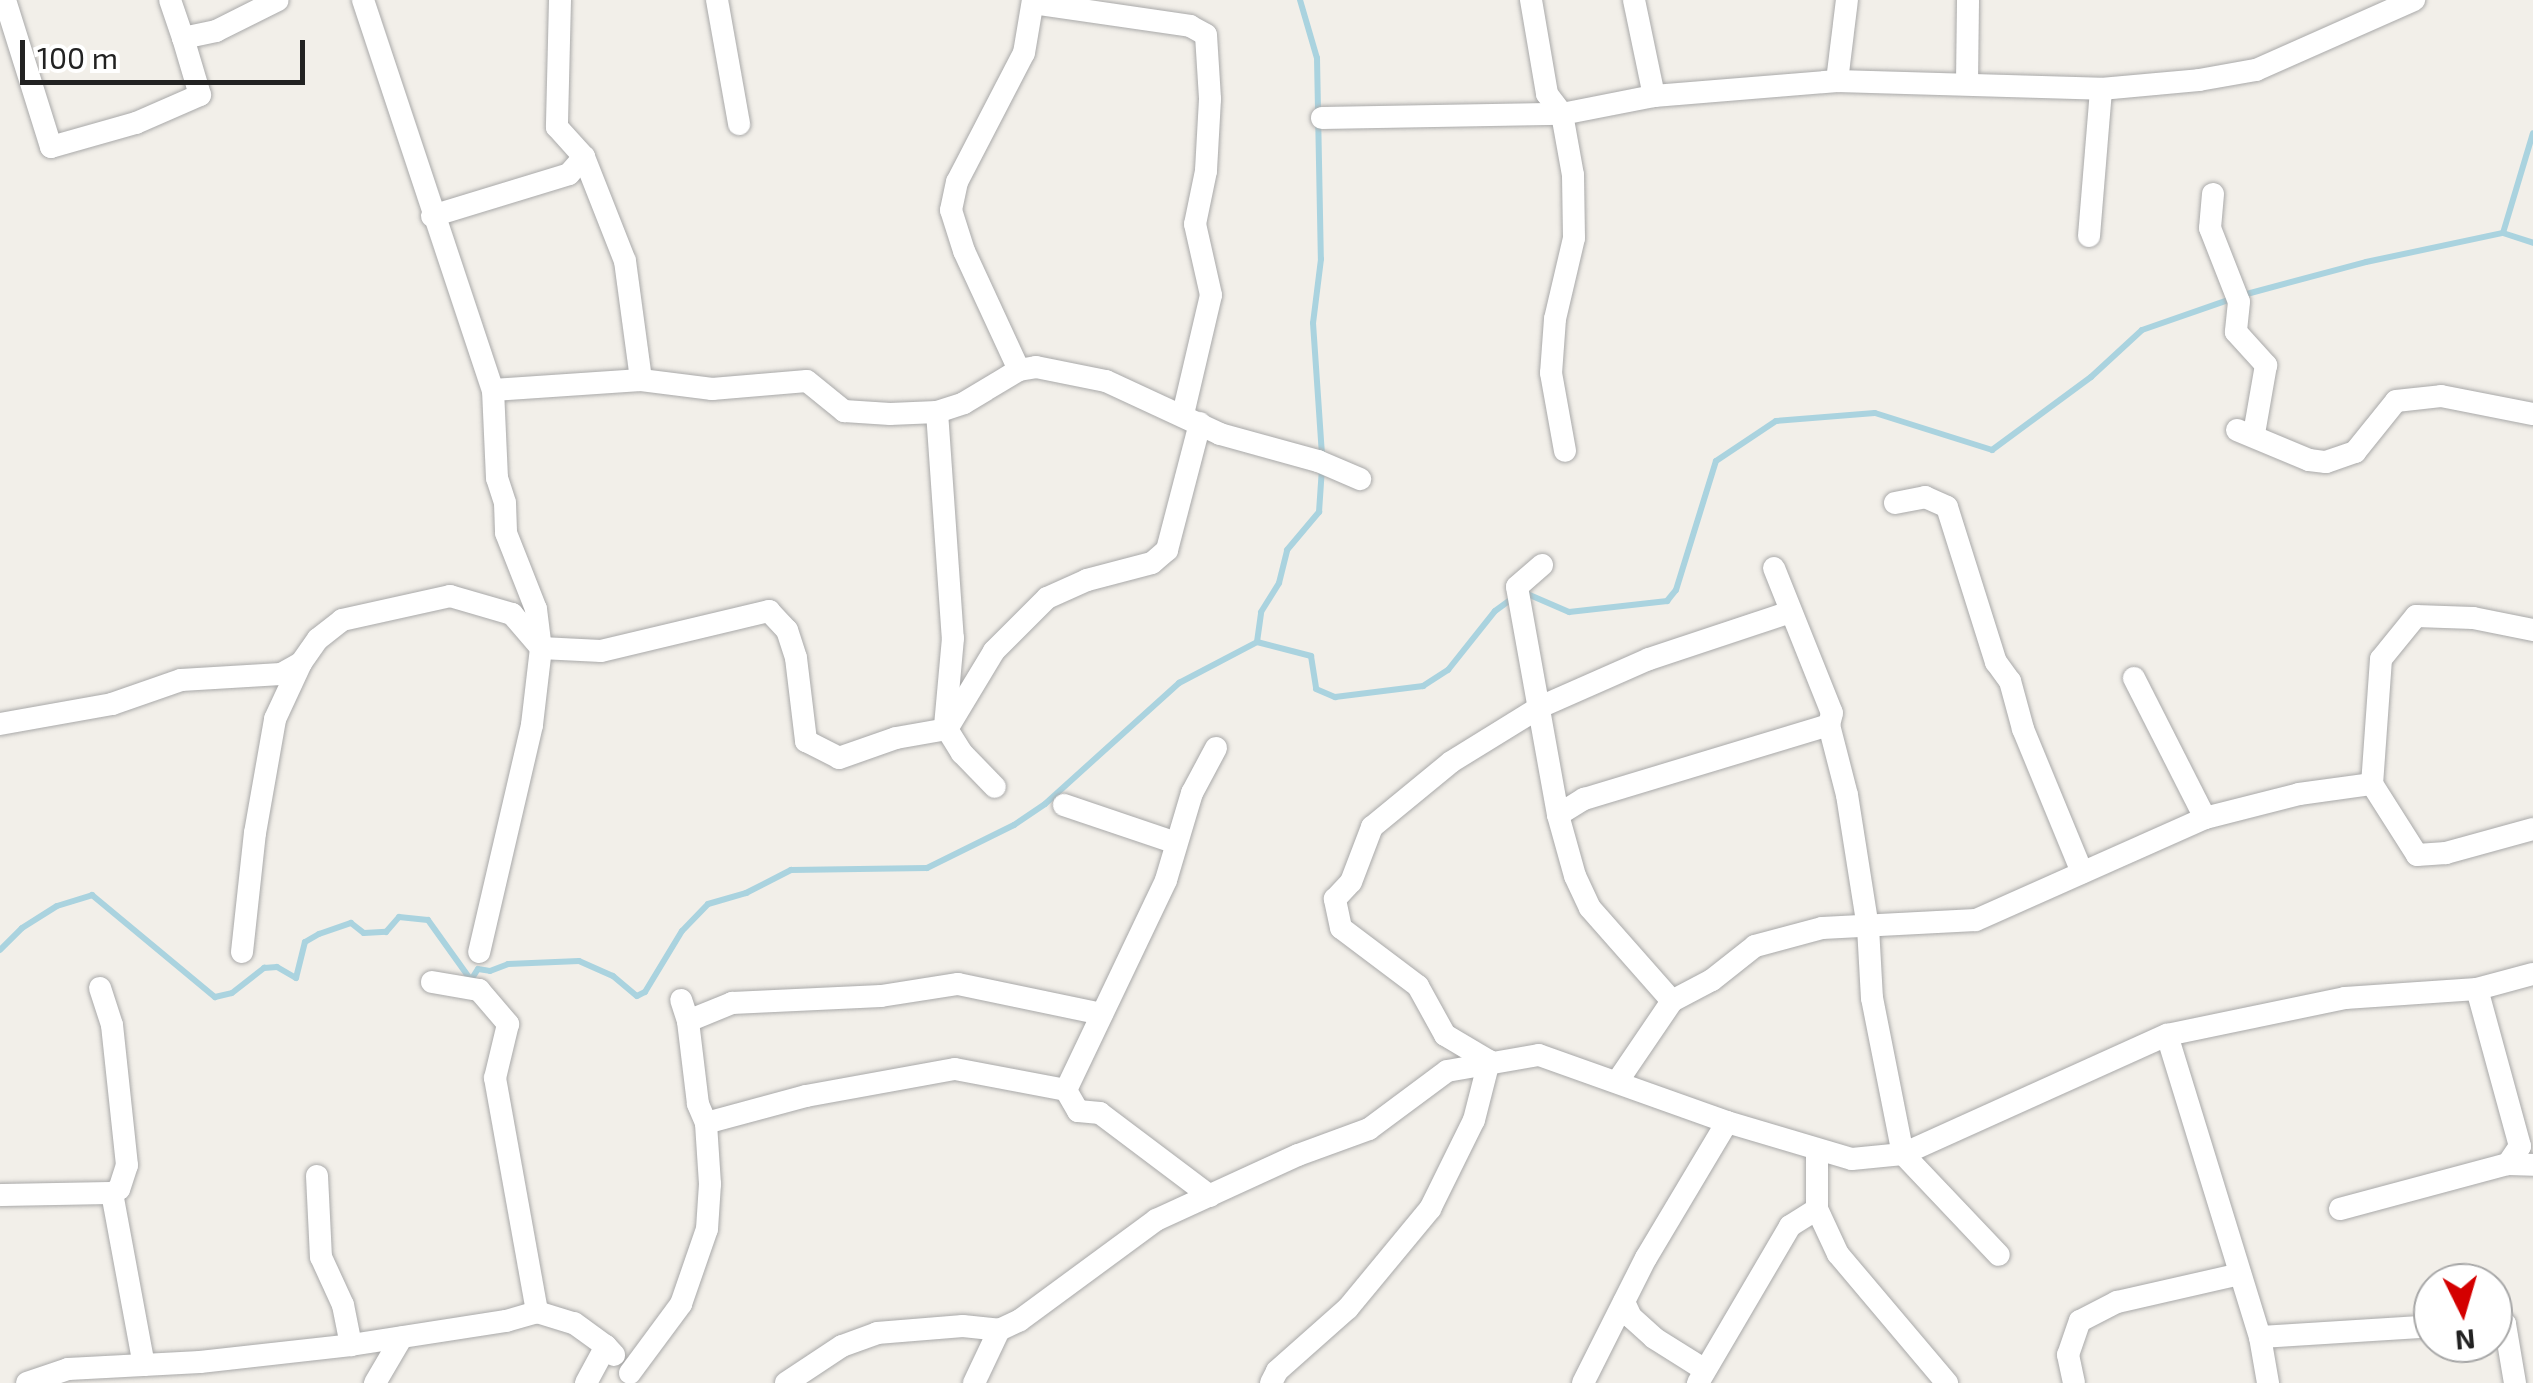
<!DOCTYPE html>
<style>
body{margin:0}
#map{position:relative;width:2533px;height:1383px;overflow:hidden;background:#f2efe9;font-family:"Exo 2",sans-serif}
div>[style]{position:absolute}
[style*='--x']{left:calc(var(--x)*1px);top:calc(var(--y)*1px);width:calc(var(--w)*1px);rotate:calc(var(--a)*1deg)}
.stream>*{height:6px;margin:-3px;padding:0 3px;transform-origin:3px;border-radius:3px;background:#aad3df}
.roads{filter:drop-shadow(0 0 2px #a9a9a9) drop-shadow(0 0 2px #a9a9a9)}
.street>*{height:22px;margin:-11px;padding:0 11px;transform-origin:11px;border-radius:11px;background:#fff}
span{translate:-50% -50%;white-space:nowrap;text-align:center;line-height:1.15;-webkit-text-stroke:9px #fff;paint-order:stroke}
.north{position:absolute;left:2413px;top:1263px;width:100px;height:100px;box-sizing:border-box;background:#fff;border:2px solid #a7a7a7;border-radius:50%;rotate:175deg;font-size:28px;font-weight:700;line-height:40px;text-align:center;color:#222}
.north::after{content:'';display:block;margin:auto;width:35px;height:45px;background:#d40000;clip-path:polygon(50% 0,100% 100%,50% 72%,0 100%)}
.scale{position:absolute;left:20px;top:40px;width:285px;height:45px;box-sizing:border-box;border:5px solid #222;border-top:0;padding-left:12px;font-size:30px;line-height:35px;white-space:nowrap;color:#222;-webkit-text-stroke:8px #fff;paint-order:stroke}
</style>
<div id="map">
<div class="stream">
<div style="--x:1300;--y:0;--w:60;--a:73.7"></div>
<div style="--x:1317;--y:58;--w:201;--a:88.9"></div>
<div style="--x:1321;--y:259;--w:64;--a:97.1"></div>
<div style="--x:1313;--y:323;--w:133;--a:86.1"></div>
<div style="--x:2503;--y:233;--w:104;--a:-73.3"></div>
<div style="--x:2243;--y:295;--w:127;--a:-15"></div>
<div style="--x:2366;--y:262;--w:140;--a:-12"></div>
<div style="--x:2503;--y:233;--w:32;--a:18"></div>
<div style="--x:1525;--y:593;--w:48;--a:23.4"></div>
<div style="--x:1569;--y:612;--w:99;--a:-6.4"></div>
<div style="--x:1667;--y:601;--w:14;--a:-51"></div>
<div style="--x:1676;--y:590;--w:135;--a:-72.8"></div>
<div style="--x:1716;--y:461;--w:72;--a:-33.7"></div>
<div style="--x:1776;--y:421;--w:99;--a:-4.6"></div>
<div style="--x:1875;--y:413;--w:123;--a:17.5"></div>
<div style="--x:1992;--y:450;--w:123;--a:-36.4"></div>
<div style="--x:2091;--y:377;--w:69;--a:-42.7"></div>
<div style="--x:2142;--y:330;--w:94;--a:-19.2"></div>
<div style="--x:1257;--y:642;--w:30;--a:-82"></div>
<div style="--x:1261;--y:612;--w:34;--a:-58"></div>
<div style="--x:1279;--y:583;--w:34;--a:-76"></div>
<div style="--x:1287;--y:550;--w:50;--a:-49.9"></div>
<div style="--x:1319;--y:512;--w:44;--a:-86.1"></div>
<div style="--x:0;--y:950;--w:31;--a:-45"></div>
<div style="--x:22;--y:928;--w:41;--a:-32.2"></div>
<div style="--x:57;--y:906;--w:37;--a:-17"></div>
<div style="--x:92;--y:895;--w:160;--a:39.7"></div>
<div style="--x:215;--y:997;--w:17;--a:-13"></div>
<div style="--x:232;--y:993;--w:41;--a:-38"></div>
<div style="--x:264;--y:968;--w:13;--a:-4"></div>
<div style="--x:277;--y:967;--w:22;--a:30"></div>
<div style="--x:296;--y:978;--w:37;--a:-76"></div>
<div style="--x:305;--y:942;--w:16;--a:-30"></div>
<div style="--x:319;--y:934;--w:34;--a:-19"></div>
<div style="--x:351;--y:923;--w:16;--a:38"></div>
<div style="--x:364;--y:933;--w:22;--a:-3"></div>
<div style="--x:386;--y:932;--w:20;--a:-49"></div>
<div style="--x:399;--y:917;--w:29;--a:6"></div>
<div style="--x:428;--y:920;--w:74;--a:54.4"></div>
<div style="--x:471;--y:980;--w:13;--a:-58"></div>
<div style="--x:478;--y:969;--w:12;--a:9"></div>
<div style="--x:490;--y:971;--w:19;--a:-21"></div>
<div style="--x:508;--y:964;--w:71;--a:-2.4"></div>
<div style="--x:579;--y:961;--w:37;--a:24"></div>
<div style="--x:613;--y:976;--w:31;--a:40"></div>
<div style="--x:637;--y:996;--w:9;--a:-27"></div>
<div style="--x:645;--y:992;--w:71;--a:-58.8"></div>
<div style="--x:682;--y:931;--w:37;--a:-46"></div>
<div style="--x:708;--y:904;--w:40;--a:-16"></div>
<div style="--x:746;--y:893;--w:51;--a:-27.1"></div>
<div style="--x:791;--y:870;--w:136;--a:-0.8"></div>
<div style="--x:927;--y:868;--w:97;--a:-26.3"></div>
<div style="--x:1014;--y:825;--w:37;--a:-34"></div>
<div style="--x:1045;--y:804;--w:181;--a:-42.1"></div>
<div style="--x:1179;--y:683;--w:88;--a:-27.7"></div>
<div style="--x:1257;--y:642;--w:56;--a:14.5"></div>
<div style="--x:1311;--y:656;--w:33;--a:81"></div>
<div style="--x:1316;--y:689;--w:21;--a:23"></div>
<div style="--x:1335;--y:697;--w:89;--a:-7.1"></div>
<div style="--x:1423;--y:686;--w:30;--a:-33"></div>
<div style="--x:1448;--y:670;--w:75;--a:-51.5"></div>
<div style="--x:1495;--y:611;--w:24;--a:-36"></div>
</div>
<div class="roads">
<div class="street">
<div style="--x:5;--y:0;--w:154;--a:72.6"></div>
<div style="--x:51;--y:147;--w:88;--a:-15.8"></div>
<div style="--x:136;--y:123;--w:70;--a:-23.6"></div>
<div style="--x:200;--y:95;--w:59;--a:-106.6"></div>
<div style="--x:183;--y:38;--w:34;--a:-12"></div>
<div style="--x:216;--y:31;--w:69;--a:-26.6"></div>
<div style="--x:170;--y:0;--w:40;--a:71.1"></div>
<div style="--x:363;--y:0;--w:411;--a:71.6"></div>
<div style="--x:493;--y:390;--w:88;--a:87.4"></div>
<div style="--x:497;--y:478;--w:26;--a:72"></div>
<div style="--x:505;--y:503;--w:30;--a:88"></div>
<div style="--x:506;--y:533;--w:82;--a:68.5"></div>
<div style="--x:536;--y:609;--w:39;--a:83"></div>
<div style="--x:541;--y:648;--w:78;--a:96.7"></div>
<div style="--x:532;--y:725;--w:233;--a:103.1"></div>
<div style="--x:560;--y:0;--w:127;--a:91.4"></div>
<div style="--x:557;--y:127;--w:40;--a:48"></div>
<div style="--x:584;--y:157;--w:112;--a:68.5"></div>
<div style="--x:625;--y:261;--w:120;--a:82.3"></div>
<div style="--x:717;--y:0;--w:126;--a:79.9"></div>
<div style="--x:1531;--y:0;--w:95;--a:80.3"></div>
<div style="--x:1547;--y:94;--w:25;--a:53"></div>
<div style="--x:1562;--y:114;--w:62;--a:79.8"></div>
<div style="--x:1573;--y:175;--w:63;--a:89.1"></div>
<div style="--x:1574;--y:238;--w:83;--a:103.2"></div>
<div style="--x:1555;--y:319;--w:54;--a:94.2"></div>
<div style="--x:1551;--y:373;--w:79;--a:79.8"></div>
<div style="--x:1634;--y:0;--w:98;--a:78.2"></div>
<div style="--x:1033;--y:3;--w:159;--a:8.3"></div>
<div style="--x:1190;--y:26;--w:18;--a:29"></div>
<div style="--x:1206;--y:35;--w:64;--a:86.4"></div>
<div style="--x:1210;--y:99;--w:72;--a:93.2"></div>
<div style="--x:1206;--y:171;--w:54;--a:101.7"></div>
<div style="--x:1195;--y:224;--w:73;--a:77.3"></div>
<div style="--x:1211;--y:295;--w:122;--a:103.2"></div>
<div style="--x:1837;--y:81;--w:82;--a:-83"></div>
<div style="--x:1967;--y:83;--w:83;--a:-89.3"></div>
<div style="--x:1322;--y:118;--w:240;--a:-1"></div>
<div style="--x:1562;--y:114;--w:94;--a:-11.1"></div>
<div style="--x:1654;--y:96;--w:184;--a:-4.7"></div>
<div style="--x:1837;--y:81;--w:264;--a:1.7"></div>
<div style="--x:2101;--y:89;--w:98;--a:-5.2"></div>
<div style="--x:2199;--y:80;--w:58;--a:-10"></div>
<div style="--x:2256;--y:70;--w:173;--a:-23.9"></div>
<div style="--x:2213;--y:194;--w:34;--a:95"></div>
<div style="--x:2210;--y:228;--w:79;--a:68.6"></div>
<div style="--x:2239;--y:302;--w:30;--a:96"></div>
<div style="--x:2236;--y:332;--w:45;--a:47.7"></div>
<div style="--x:2266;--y:365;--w:70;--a:99.9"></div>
<div style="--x:432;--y:216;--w:143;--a:-17"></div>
<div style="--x:569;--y:174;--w:23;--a:-49"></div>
<div style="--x:2089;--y:236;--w:147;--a:-85.3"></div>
<div style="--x:1019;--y:370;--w:131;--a:-114.8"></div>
<div style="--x:964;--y:251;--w:43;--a:-107.6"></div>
<div style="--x:951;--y:210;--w:29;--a:-78"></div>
<div style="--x:957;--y:182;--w:145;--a:-62.6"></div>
<div style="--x:1024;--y:53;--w:54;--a:-80.4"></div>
<div style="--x:493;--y:390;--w:148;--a:-3.9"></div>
<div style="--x:641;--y:380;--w:72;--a:7.2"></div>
<div style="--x:712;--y:389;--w:95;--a:-4.8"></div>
<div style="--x:807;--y:381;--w:48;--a:39"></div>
<div style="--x:844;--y:411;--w:46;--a:3.7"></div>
<div style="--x:890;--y:414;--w:47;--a:-2.4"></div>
<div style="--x:937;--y:412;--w:28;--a:-18"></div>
<div style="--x:964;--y:403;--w:64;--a:-31"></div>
<div style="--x:1019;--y:370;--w:17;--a:-10"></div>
<div style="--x:1036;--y:367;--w:71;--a:11.3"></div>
<div style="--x:1106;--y:381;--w:126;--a:24.9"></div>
<div style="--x:1220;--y:434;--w:102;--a:15.4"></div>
<div style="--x:1318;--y:461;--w:46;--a:23.2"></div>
<div style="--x:937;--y:412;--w:227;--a:86"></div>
<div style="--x:953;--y:638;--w:88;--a:95.2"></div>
<div style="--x:945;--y:726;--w:32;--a:58"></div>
<div style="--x:962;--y:753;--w:47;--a:45.9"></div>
<div style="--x:2237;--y:430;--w:78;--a:22.6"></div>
<div style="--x:2309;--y:460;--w:17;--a:7"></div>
<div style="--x:2326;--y:462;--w:31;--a:-19"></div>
<div style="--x:2355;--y:452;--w:65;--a:-51.2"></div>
<div style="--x:2396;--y:401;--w:45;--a:-6.3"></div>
<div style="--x:2441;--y:396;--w:94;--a:11.1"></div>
<div style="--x:1895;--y:503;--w:31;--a:-11"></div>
<div style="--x:1925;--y:497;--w:24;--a:24"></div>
<div style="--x:1947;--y:507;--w:163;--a:72.5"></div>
<div style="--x:1996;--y:662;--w:24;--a:54"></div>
<div style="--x:2010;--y:681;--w:50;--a:74.8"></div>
<div style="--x:2023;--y:729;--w:155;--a:67.6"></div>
<div style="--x:1542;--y:565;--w:33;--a:139"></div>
<div style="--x:1517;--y:587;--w:232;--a:79.8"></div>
<div style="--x:1558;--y:815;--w:63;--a:74.4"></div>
<div style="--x:1575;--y:876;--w:35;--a:65"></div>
<div style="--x:1590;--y:908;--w:124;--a:48.6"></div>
<div style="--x:1774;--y:568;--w:156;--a:68.2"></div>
<div style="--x:1832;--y:713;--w:12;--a:104"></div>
<div style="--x:1829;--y:725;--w:72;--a:75.6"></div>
<div style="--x:1847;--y:795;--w:134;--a:81"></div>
<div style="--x:1868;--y:927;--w:71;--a:86.8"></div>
<div style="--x:1872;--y:998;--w:159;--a:78.8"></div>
<div style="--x:1903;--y:1154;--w:139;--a:46.5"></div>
<div style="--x:2533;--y:630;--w:61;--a:-168.7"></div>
<div style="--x:2473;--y:618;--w:57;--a:-178"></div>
<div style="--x:2416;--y:616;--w:55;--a:129.1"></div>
<div style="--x:2381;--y:659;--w:125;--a:94.1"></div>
<div style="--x:2372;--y:784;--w:84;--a:57.6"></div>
<div style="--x:2417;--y:855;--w:29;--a:-4"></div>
<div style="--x:2446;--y:853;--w:90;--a:-15.4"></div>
<div style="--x:2134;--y:678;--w:157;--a:63.1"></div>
<div style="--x:0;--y:724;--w:114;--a:-10.1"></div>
<div style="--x:112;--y:704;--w:73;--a:-19.2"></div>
<div style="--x:181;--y:680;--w:100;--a:-3.4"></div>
<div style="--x:281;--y:674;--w:23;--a:-29"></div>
<div style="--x:301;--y:663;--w:29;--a:-55"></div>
<div style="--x:318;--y:639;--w:31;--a:-38"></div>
<div style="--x:342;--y:620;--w:111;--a:-12.5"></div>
<div style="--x:450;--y:596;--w:65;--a:16.2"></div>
<div style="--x:512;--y:614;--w:45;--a:49.5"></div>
<div style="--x:541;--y:648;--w:60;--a:2.9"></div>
<div style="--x:601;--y:651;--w:173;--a:-13.4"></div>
<div style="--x:769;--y:611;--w:26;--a:47"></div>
<div style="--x:787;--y:630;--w:29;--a:72"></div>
<div style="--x:796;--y:658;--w:84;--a:83.1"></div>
<div style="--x:806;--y:741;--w:37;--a:27"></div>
<div style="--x:839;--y:758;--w:60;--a:-19.3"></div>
<div style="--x:896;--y:738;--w:52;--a:-10"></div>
<div style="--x:947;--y:729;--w:91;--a:-58.9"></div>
<div style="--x:994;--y:651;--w:75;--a:-45"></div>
<div style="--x:1047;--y:598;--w:44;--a:-24.2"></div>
<div style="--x:1087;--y:580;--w:67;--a:-14.7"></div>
<div style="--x:1152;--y:563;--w:20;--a:-41"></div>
<div style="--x:1167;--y:550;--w:131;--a:-75.4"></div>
<div style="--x:1064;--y:805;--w:118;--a:18.7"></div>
<div style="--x:1558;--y:815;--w:31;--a:-32"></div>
<div style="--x:1584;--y:799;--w:256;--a:-16.8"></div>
<div style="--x:242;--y:952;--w:120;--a:-83.8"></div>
<div style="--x:255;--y:833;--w:116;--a:-80"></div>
<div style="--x:275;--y:719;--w:62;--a:-65.1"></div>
<div style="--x:432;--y:982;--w:48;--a:9.7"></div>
<div style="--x:479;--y:990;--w:45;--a:49.5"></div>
<div style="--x:508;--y:1024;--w:56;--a:103.5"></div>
<div style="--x:495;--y:1078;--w:238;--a:79.8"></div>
<div style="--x:100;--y:988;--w:39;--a:72"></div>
<div style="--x:112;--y:1025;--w:141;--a:83.9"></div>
<div style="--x:127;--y:1165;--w:25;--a:108"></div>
<div style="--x:119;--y:1189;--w:8;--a:150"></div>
<div style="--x:112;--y:1193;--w:175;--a:79.5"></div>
<div style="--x:2477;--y:989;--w:163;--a:74.7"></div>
<div style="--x:2520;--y:1146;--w:22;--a:124"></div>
<div style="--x:688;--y:1021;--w:48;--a:-22.2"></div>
<div style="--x:732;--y:1003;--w:149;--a:-2.7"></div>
<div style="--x:881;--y:996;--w:78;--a:-8.9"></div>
<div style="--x:958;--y:984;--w:147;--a:11.8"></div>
<div style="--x:2167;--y:1035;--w:316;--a:72.9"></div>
<div style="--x:2260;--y:1337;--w:47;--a:80.1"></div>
<div style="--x:1617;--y:1082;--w:98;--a:-55.8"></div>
<div style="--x:1672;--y:1001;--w:45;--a:-27.7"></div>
<div style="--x:1712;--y:980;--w:55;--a:-38.3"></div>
<div style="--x:1755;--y:946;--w:69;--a:-15"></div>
<div style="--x:1822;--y:928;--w:154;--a:-3"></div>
<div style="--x:1976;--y:920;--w:251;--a:-24"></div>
<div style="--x:2205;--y:818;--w:97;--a:-14.3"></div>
<div style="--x:2299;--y:794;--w:74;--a:-7.8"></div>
<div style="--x:706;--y:1123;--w:104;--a:-15.1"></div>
<div style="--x:806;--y:1096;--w:151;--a:-10.3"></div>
<div style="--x:955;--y:1069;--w:113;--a:10.7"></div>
<div style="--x:1817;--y:1151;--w:58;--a:90"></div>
<div style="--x:1817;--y:1209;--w:50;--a:65"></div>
<div style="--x:1838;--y:1254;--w:169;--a:49.8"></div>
<div style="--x:317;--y:1176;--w:81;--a:87.2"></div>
<div style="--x:321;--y:1257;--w:53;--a:65.4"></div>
<div style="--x:343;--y:1305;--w:41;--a:78.7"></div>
<div style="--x:0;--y:1195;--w:112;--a:-1"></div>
<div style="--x:1210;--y:1196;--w:138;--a:-143"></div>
<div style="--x:1100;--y:1113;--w:22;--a:-175"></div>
<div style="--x:1078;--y:1111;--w:24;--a:-120"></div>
<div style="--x:1066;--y:1090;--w:233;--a:-64.5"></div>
<div style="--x:1166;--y:880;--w:91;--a:-73.4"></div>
<div style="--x:1192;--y:793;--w:51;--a:-61.9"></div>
<div style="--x:2340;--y:1209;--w:174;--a:-15"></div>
<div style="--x:2508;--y:1164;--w:25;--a:2"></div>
<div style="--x:1624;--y:1302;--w:17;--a:65"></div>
<div style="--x:1631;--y:1317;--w:31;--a:42"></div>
<div style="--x:1654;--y:1338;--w:60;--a:32.1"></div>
<div style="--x:2493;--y:1324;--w:12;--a:0"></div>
<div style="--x:2505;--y:1324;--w:60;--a:80.4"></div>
<div style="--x:2260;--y:1337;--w:173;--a:-3.6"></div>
<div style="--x:630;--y:1373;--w:86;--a:-53.5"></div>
<div style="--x:681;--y:1304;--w:79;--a:-70.9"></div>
<div style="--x:707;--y:1229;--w:45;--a:-86.2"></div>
<div style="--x:710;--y:1184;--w:61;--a:-93.8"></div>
<div style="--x:706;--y:1123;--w:21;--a:-113"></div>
<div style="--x:698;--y:1104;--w:84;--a:-96.9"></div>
<div style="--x:688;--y:1021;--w:22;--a:-108"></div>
<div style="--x:27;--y:1383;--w:43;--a:-18.9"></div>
<div style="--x:68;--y:1369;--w:132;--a:-3"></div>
<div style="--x:200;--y:1362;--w:152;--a:-6.4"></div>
<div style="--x:351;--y:1345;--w:157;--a:-8.8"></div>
<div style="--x:506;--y:1321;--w:32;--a:-16"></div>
<div style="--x:537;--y:1312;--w:39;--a:17"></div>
<div style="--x:574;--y:1323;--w:39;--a:36"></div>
<div style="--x:375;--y:1383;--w:53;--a:-59.6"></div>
<div style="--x:586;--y:1383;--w:42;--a:-61.6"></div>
<div style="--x:606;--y:1346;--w:12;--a:48"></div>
<div style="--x:786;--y:1383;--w:67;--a:-33.5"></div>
<div style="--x:842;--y:1346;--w:37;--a:-20"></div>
<div style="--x:877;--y:1333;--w:86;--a:-4.7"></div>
<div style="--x:963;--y:1326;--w:36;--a:6"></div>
<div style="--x:999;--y:1330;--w:23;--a:-25"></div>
<div style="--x:1020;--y:1320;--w:169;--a:-36.3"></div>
<div style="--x:1156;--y:1220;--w:156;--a:-24.6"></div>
<div style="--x:1298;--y:1155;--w:76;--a:-20.1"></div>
<div style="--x:1369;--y:1129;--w:97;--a:-36.6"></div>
<div style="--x:1447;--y:1071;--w:93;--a:-9.9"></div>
<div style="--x:1539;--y:1055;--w:200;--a:19.6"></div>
<div style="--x:1727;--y:1122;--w:130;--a:16.5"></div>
<div style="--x:1852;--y:1159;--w:51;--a:-5.6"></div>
<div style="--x:1903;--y:1154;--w:290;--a:-24.3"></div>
<div style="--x:2167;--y:1035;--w:182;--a:-11.7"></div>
<div style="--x:2345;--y:998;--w:132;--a:-3.9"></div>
<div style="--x:2477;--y:989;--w:58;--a:-15"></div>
<div style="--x:974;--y:1383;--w:59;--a:-64.7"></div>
<div style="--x:1271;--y:1383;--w:13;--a:-63"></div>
<div style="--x:1277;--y:1371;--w:95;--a:-41.6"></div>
<div style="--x:1348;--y:1308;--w:129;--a:-50.4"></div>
<div style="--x:1430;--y:1209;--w:99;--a:-63.7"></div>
<div style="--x:1474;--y:1120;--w:61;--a:-75.7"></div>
<div style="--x:1489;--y:1061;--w:51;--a:-149.4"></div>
<div style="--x:1445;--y:1035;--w:56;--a:-118.9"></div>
<div style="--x:1418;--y:986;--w:96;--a:-143"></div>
<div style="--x:1341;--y:928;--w:30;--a:-102"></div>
<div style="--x:1335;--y:899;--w:23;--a:-47"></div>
<div style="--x:1351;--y:882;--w:59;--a:-69.1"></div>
<div style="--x:1372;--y:827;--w:102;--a:-39.4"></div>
<div style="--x:1451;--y:762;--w:105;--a:-31.7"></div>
<div style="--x:1540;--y:707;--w:119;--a:-23.8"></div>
<div style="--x:1649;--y:659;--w:149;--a:-18.4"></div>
<div style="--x:1583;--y:1383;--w:140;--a:-63.3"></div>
<div style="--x:1646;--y:1258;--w:158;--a:-59.2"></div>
<div style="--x:1698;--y:1383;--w:182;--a:-59.6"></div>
<div style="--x:1790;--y:1226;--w:32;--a:-32"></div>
<div style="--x:2074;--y:1383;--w:29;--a:-102"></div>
<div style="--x:2068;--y:1355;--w:36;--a:-71"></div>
<div style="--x:2080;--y:1321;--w:42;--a:-27.2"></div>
<div style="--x:2117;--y:1302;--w:126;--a:-12.8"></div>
</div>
</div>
<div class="north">N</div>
<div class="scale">100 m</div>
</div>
